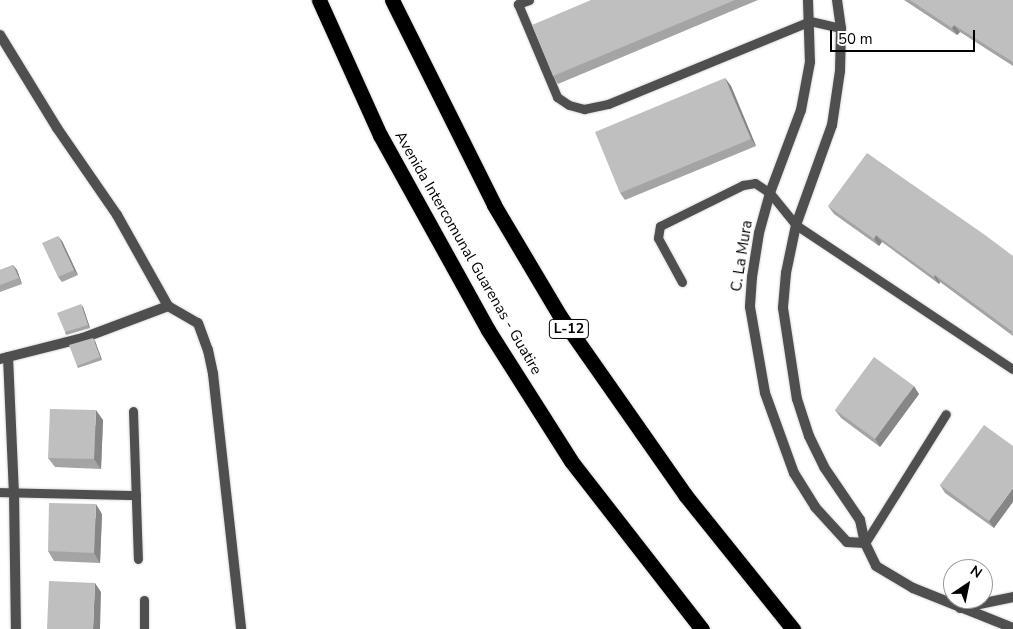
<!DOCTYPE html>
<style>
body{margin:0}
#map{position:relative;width:1013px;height:629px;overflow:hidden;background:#fff;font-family:"Nunito Sans",sans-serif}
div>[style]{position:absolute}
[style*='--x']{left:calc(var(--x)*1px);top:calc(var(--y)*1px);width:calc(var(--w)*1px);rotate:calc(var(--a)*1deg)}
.roads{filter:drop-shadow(0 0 1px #dbdbdb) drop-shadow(0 0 1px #dbdbdb)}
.lane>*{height:9px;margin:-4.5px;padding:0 4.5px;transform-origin:4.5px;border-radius:4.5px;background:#4f4f4f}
.street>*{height:10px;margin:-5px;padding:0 5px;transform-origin:5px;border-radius:5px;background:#4f4f4f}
.highway>*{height:15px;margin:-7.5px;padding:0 7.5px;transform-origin:7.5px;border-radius:7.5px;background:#000}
.wall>*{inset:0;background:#a4a4a4}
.shaded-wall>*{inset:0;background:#868686}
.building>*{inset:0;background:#bfbfbf}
span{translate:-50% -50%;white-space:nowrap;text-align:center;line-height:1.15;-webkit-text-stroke:4.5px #fff;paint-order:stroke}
.shield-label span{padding:1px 4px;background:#fff;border:1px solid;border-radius:4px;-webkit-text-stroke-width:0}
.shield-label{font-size:14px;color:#000;font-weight:700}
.street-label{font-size:15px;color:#000}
.north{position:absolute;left:943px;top:559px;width:50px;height:50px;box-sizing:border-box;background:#fff;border:1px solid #999;border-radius:50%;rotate:34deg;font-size:14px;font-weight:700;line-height:20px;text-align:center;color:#000}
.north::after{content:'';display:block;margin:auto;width:18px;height:22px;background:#000;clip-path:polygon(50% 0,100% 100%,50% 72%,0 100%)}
.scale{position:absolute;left:830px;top:30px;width:145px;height:22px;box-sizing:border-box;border:2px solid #000;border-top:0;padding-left:6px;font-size:15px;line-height:18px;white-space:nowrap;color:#000;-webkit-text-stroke:4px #fff;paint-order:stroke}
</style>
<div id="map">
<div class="roads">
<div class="lane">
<div style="--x:529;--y:0;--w:12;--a:160"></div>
<div style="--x:518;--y:4;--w:101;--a:67.2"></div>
<div style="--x:557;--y:97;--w:14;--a:34"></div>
<div style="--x:569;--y:105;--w:16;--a:15"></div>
<div style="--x:584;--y:109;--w:25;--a:-12"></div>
<div style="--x:608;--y:104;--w:218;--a:-22.3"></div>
<div style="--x:810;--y:21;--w:32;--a:13"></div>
<div style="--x:682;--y:282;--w:50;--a:-118.6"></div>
<div style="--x:658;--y:238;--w:12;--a:-81"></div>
<div style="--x:660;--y:226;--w:93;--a:-26.3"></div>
<div style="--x:743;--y:185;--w:12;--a:-9"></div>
<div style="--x:755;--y:183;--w:18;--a:34"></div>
<div style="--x:770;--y:193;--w:41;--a:50.9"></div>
<div style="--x:796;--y:225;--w:260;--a:33.6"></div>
<div style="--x:133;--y:411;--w:148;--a:88.1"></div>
<div style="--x:0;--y:492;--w:136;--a:1.3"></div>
<div style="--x:865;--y:543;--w:152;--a:-57.9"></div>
<div style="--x:144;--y:600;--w:29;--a:90"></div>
</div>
<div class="street">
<div style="--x:808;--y:0;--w:62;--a:88.2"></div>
<div style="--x:810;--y:62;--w:49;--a:100.6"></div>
<div style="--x:801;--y:110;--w:89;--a:110.5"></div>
<div style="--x:770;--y:193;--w:41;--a:105.4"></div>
<div style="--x:759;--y:233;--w:45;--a:99"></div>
<div style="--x:752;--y:277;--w:30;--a:94"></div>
<div style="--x:750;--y:307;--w:87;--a:80.1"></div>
<div style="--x:765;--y:393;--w:85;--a:70.1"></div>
<div style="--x:794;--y:473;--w:40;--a:58"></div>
<div style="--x:815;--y:507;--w:47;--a:47.6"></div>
<div style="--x:847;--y:542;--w:18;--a:3"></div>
<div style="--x:837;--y:0;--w:28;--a:82"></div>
<div style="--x:841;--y:28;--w:43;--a:91.3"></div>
<div style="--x:840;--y:71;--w:55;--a:98.4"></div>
<div style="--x:832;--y:125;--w:106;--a:109.8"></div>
<div style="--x:796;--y:225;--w:49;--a:101.8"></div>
<div style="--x:786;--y:273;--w:35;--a:95"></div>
<div style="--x:783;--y:308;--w:92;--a:81.3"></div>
<div style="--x:797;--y:399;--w:39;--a:72"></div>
<div style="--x:809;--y:436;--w:34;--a:64"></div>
<div style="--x:824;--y:467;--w:64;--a:55.8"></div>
<div style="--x:860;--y:520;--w:24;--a:78"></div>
<div style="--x:865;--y:543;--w:25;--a:64"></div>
<div style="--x:876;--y:566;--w:43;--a:30.7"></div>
<div style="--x:913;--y:588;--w:108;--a:21.8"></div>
<div style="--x:0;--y:35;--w:109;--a:58.5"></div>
<div style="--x:57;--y:128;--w:106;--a:55.4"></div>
<div style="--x:117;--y:215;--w:104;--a:60.7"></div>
<div style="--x:168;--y:306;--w:34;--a:30"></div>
<div style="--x:198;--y:323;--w:29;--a:70"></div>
<div style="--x:208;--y:350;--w:25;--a:78"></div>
<div style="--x:213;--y:374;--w:257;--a:83.7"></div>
<div style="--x:8;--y:357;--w:135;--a:87.5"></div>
<div style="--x:14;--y:492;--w:137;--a:89.2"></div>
<div style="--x:0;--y:359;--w:86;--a:-14.2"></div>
<div style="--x:83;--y:338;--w:91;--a:-20.6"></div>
<div style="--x:960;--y:608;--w:54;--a:-11.7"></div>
</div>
<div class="highway">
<div style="--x:319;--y:0;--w:148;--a:65.7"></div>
<div style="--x:380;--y:135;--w:223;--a:61"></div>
<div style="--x:488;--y:330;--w:155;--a:57.6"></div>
<div style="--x:571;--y:461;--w:213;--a:52.1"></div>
<div style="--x:392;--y:0;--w:229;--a:63.5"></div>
<div style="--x:494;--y:205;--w:129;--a:59.3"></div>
<div style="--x:560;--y:316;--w:220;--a:55"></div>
<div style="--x:686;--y:496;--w:171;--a:51.2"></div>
</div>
</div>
<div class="wall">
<div style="clip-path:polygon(591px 0,758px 0,558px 84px,553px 76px)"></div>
<div style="clip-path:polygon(904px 0,1013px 0,1013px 66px,960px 32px,957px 35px)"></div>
<div style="clip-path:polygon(725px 78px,731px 86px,756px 146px,625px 200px,620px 193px)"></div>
<div style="clip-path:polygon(828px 206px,1013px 256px,1013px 336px,940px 282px,939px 284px,882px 242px,879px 246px,834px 214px)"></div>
<div style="clip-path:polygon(62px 241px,78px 275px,62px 282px,58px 277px)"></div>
<div style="clip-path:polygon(13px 265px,17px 270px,22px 284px,0 292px,0 270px)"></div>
<div style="clip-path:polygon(83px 307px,90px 328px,66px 335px,65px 332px)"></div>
<div style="clip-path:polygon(95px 341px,102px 360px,78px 368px,77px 366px)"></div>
<div style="clip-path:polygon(919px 394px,880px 447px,841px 418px,835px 410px)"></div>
<div style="clip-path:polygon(103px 420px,101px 469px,55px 467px,48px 458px)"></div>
<div style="clip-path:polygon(1013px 446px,994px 528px,945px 493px,940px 485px)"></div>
<div style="clip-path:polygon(102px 514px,100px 563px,54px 561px,48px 551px)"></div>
</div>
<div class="shaded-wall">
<div style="clip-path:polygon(954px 25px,960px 32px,957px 35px,952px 28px)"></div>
<div style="clip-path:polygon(725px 78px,731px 86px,756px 146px,751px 139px)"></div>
<div style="clip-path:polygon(876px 235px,882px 242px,879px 246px,874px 239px)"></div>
<div style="clip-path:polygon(58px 236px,62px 241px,78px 275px,74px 270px)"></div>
<div style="clip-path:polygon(13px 265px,17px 270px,22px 284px,19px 278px)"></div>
<div style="clip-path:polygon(935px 275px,940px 282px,939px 284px,934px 277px)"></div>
<div style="clip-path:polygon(81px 304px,83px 307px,90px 328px,88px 325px)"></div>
<div style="clip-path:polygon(93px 338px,95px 341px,102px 360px,100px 357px)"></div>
<div style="clip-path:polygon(914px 386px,919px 394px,880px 447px,875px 439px)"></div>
<div style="clip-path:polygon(96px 410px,103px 420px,101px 469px,94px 459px)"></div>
<div style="clip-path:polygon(1013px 488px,1013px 502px,994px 528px,989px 521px)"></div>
<div style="clip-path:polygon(96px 504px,102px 514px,100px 563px,94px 553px)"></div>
<div style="clip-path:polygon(95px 583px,101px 592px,100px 629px,93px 629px)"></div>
</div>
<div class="building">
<div style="clip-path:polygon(591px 0,735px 0,553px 76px,532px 25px)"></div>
<div style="clip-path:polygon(910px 0,1013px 0,1013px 62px,954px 25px,952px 28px)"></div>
<div style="clip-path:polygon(725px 78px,751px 139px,620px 193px,595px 132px)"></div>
<div style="clip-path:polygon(867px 153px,985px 235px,1013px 256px,1013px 335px,1011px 333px,1013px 332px,935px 275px,934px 277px,876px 235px,874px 239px,828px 206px)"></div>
<div style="clip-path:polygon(58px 236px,74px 270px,58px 277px,42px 243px)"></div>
<div style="clip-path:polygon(13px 265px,19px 278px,0 285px,0 270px)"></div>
<div style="clip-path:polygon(81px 304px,88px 325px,65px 332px,57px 313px)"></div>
<div style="clip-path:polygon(93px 338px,100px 357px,77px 366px,69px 345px)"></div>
<div style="clip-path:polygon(874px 357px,914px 386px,875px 439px,835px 410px)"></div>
<div style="clip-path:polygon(50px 409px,96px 410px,94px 459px,48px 458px)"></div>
<div style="clip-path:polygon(984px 425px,1013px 446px,1013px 488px,989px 521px,940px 485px)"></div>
<div style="clip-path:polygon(49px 503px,96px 504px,94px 553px,48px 551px)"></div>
<div style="clip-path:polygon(49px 581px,95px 583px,93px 629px,47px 629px)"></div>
</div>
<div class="shield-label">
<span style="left:569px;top:329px">L-12</span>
</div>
<div class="street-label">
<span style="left:468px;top:253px;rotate:60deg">Avenida Intercomunal Guarenas - Guatire</span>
<span style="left:742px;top:256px;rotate:-81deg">C. La Mura</span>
</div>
<div class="north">N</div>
<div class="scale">50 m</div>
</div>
